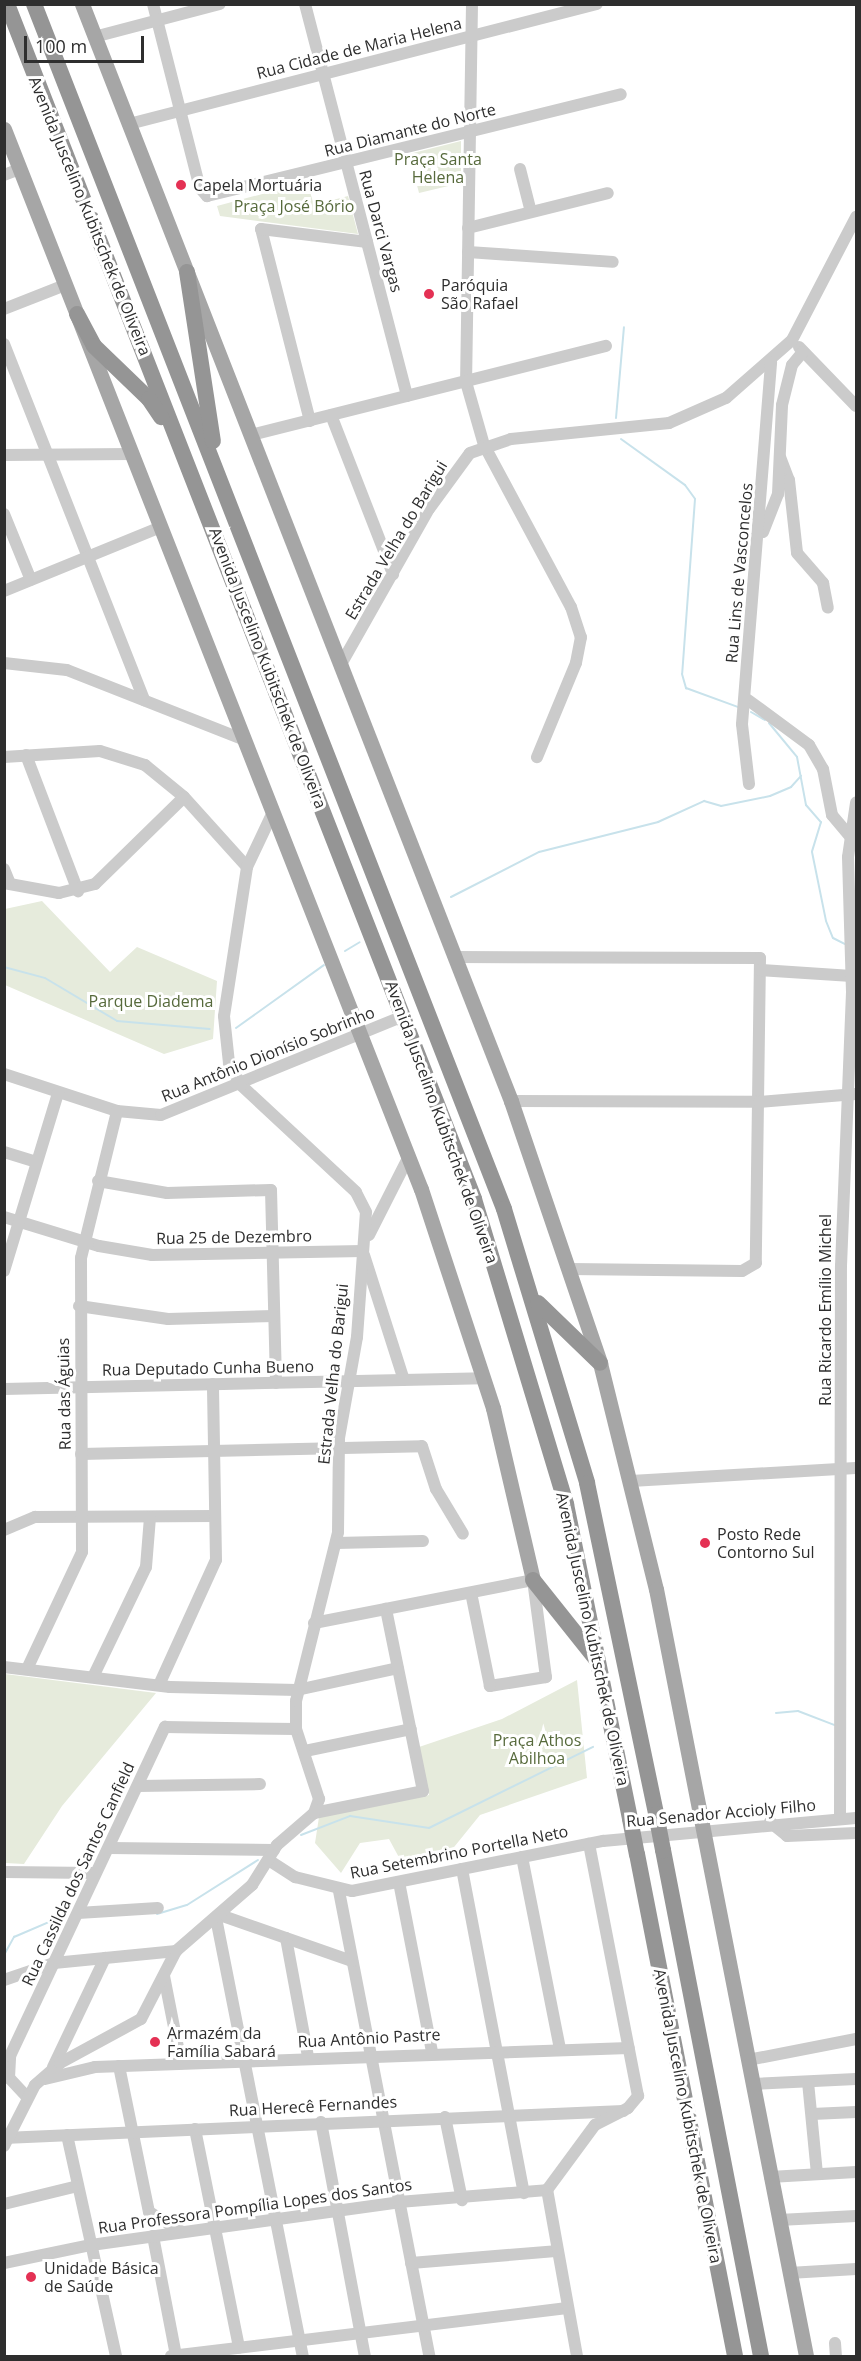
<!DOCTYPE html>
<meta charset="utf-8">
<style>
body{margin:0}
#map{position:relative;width:861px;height:2361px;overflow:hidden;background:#fff;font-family:"Open Sans",sans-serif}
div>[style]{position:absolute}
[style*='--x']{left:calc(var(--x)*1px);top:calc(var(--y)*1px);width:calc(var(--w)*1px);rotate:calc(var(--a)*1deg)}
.green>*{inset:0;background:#e6ebdc}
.stream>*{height:2px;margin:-1px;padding:0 1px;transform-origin:1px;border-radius:1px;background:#c8e2eb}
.minor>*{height:12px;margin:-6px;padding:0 6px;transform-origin:6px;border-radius:6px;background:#cbcbcb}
.major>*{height:15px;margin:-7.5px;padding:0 7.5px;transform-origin:7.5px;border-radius:7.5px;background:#a6a6a6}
.highway>*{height:16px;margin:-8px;padding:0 8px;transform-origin:8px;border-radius:8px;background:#959595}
.highway-bridge>*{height:16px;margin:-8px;padding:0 8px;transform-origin:8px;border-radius:8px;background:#959595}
.dots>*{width:16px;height:16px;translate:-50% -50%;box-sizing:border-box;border:3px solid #fff;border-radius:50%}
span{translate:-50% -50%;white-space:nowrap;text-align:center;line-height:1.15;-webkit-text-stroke:6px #fff;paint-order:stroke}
.street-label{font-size:16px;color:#2e2e2e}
.park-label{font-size:16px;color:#576a3c}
.poi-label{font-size:16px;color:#2e2e2e}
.left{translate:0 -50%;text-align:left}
.frame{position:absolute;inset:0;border:6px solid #2e2e2e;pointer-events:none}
.scale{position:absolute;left:24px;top:36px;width:120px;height:27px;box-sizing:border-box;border:3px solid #2e2e2e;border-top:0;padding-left:8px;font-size:18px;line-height:21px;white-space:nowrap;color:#2e2e2e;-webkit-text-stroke:4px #fff;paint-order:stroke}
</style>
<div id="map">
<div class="green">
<div style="clip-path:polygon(461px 141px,461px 183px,419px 193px,409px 154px)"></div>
<div style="clip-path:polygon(307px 182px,314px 205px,348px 196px,358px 234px,220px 216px,217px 206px)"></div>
<div style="clip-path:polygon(42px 901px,110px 972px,137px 947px,217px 981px,213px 1039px,164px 1054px,5px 985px,5px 909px)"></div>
<div style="clip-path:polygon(5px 1674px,156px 1693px,62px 1806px,24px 1864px,5px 1863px)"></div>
<div style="clip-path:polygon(577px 1680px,587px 1778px,480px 1815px,446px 1857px,402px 1863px,389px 1839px,360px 1843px,341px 1873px,315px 1843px,319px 1817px,429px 1795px,419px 1747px,502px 1719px)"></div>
</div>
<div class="stream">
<div style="--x:616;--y:418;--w:91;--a:-85"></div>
<div style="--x:621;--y:439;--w:79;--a:35.7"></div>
<div style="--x:685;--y:485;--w:17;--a:54"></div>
<div style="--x:695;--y:499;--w:175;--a:94.2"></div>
<div style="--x:682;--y:674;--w:15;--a:74"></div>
<div style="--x:686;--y:688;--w:55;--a:20.1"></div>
<div style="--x:751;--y:712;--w:16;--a:30"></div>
<div style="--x:769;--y:723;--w:44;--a:50.5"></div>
<div style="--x:797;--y:757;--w:49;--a:79.4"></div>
<div style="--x:806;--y:805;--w:23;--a:49"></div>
<div style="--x:821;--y:822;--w:31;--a:107"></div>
<div style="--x:812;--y:852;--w:70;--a:78.5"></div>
<div style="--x:826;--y:921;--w:18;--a:68"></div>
<div style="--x:833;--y:938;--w:13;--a:27"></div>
<div style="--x:451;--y:897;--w:99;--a:-27.1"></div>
<div style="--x:539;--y:852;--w:123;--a:-14.1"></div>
<div style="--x:658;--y:822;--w:51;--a:-24.5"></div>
<div style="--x:704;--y:801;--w:18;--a:16"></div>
<div style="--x:721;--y:806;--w:50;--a:-11.5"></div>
<div style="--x:770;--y:796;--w:23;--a:-23"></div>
<div style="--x:791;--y:787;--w:15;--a:-48"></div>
<div style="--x:345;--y:951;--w:17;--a:-31"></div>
<div style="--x:4;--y:967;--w:42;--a:15"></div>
<div style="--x:45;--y:978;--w:84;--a:30.8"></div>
<div style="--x:117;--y:1021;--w:93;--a:4.9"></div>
<div style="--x:236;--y:1028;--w:108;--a:-35.6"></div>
<div style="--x:776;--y:1713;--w:22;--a:-5"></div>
<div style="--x:798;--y:1711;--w:40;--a:21"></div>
<div style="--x:301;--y:1835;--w:53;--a:-21.2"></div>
<div style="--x:350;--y:1816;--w:80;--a:8.6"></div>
<div style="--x:429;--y:1828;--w:183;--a:-26.3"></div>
<div style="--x:157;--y:1914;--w:31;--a:-17"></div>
<div style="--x:187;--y:1905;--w:84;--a:-32.4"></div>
<div style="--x:4;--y:1955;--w:21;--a:-61"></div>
<div style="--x:14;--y:1937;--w:53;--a:-23.2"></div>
</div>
<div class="minor">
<div style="--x:153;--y:4;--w:190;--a:75.7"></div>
<div style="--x:200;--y:188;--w:11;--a:49"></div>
<div style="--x:207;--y:196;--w:426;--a:-13.8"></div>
<div style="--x:305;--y:4;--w:405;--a:75.4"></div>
<div style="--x:472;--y:4;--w:378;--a:90.9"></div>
<div style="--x:466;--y:382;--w:66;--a:74.1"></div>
<div style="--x:484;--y:445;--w:184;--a:61.8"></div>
<div style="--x:571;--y:607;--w:32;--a:72"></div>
<div style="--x:581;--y:637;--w:26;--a:101"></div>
<div style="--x:576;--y:663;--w:102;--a:112.5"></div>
<div style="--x:94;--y:37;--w:130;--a:-14.7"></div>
<div style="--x:129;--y:124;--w:483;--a:-14.4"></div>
<div style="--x:520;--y:169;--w:44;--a:75.7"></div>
<div style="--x:4;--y:175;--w:17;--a:-21"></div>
<div style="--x:468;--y:228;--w:144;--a:-14"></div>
<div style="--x:468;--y:252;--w:145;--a:3.9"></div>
<div style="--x:4;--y:309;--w:66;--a:-21.5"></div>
<div style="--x:4;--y:344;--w:383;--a:68.5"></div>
<div style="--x:799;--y:347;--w:82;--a:46"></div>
<div style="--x:331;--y:415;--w:171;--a:68.7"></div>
<div style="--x:310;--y:421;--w:198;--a:-104.3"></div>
<div style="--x:261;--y:229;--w:107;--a:7"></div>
<div style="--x:251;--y:435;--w:366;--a:-14.1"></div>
<div style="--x:4;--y:455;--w:128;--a:-0.4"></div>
<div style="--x:780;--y:457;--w:25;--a:69"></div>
<div style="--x:789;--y:480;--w:73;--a:83.7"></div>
<div style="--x:797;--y:553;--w:40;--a:49"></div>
<div style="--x:823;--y:583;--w:25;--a:79"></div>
<div style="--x:4;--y:514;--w:71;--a:67.8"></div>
<div style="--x:763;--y:532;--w:41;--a:-68.5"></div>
<div style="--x:778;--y:494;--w:89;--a:-87.4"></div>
<div style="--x:782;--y:405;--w:41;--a:-76"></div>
<div style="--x:792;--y:365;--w:17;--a:-50"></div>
<div style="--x:4;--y:591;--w:170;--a:-22.2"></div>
<div style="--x:4;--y:663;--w:63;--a:6.3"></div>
<div style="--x:67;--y:670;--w:191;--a:21.5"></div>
<div style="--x:340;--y:666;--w:180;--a:-60.5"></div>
<div style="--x:429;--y:509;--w:69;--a:-53.8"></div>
<div style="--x:470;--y:453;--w:43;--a:-18.9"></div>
<div style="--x:511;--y:439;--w:159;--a:-5.8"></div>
<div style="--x:669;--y:423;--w:62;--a:-23.7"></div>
<div style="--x:726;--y:398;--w:88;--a:-41.3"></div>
<div style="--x:792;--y:340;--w:139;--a:-62.5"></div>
<div style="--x:748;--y:700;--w:76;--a:36.4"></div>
<div style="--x:809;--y:745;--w:28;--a:60"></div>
<div style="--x:823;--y:769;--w:47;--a:78.9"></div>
<div style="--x:832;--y:815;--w:30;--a:50"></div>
<div style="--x:26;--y:755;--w:146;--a:69.1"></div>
<div style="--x:4;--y:757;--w:96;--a:-3.6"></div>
<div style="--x:100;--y:751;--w:47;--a:17.3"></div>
<div style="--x:145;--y:765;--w:50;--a:39.4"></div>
<div style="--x:184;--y:797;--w:94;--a:48"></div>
<div style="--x:749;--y:784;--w:60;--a:-96.7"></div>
<div style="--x:742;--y:724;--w:363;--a:-85.4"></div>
<div style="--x:4;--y:869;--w:16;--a:68"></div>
<div style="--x:4;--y:883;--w:56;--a:10.3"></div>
<div style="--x:59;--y:893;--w:37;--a:-14"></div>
<div style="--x:95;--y:884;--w:124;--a:-44.3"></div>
<div style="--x:454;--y:957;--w:306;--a:0.2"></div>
<div style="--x:760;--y:958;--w:305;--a:90.8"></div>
<div style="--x:756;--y:1263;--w:16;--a:150"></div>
<div style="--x:742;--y:1271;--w:172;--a:-179.3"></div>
<div style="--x:760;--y:970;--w:92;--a:3.7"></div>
<div style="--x:4;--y:1074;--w:119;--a:18.1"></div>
<div style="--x:117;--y:1111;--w:44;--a:5.2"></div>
<div style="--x:161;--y:1115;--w:262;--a:-22.2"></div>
<div style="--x:511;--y:1101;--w:248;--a:0.2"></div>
<div style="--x:759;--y:1102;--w:97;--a:-4.7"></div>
<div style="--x:4;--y:1152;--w:34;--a:17"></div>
<div style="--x:98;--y:1181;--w:70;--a:9.9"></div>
<div style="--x:167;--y:1193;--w:104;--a:-1.7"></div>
<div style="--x:271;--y:1190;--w:193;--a:88.5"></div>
<div style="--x:4;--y:1217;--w:99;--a:17"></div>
<div style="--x:99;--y:1246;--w:54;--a:9.6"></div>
<div style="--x:152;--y:1255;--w:211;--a:-1.1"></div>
<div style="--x:369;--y:1235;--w:89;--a:-63.1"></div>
<div style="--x:364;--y:1255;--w:131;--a:72.3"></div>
<div style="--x:4;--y:1271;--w:186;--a:-73.1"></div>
<div style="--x:79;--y:1306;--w:90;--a:8.3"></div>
<div style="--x:168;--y:1319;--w:106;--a:-1.6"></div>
<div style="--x:4;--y:1389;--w:479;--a:-1.3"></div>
<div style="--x:81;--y:1454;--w:341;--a:-1.3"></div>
<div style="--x:422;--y:1446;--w:45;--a:72"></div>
<div style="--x:436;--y:1489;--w:52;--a:59"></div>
<div style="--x:631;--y:1481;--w:225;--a:-3.3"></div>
<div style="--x:4;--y:1530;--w:34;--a:-23"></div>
<div style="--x:35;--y:1517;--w:180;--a:-0.3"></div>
<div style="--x:336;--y:1543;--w:87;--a:-1.3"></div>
<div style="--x:314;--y:1623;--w:223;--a:-11.1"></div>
<div style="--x:533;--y:1580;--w:98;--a:82.4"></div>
<div style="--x:546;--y:1677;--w:57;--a:170.9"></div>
<div style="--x:490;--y:1686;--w:95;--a:-101.5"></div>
<div style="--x:4;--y:1667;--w:167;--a:6.9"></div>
<div style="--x:170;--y:1687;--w:127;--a:1.4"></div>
<div style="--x:297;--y:1690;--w:103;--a:-12.3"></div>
<div style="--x:27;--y:1669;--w:129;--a:-64.8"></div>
<div style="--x:82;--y:1552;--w:294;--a:-90.2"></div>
<div style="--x:81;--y:1258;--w:151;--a:-76.2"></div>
<div style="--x:93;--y:1677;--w:122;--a:-64.3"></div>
<div style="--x:146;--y:1567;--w:50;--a:-85.4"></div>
<div style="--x:159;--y:1685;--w:137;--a:-65.5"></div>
<div style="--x:216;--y:1560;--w:176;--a:-91"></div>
<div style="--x:305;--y:1751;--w:108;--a:-11.7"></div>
<div style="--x:138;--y:1786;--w:122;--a:-0.9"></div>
<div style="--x:314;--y:1813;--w:111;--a:-11.4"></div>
<div style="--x:423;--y:1791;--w:186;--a:-101.5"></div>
<div style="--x:840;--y:1819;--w:553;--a:-89.9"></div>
<div style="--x:841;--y:1266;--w:274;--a:-87.7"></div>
<div style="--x:852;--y:992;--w:135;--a:-91.7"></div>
<div style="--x:848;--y:857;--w:55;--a:-81.6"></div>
<div style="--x:770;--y:1822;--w:22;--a:39"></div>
<div style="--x:787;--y:1836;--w:69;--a:-2.5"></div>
<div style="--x:110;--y:1848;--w:164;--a:0.7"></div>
<div style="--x:522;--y:1857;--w:196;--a:78.8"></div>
<div style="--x:270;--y:1861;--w:30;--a:33"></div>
<div style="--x:295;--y:1877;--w:59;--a:13.8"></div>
<div style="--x:352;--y:1891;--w:256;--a:-11.3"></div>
<div style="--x:603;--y:1841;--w:254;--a:-5.2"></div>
<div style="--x:462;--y:1869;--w:330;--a:79.2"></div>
<div style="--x:4;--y:1872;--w:90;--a:0.6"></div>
<div style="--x:399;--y:1882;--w:172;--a:79"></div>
<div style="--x:339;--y:1891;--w:474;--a:79"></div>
<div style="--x:78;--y:1913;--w:80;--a:-3.6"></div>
<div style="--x:220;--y:1915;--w:140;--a:19.2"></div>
<div style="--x:216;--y:1918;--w:447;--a:78.8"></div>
<div style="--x:286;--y:1938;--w:121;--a:79.5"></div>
<div style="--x:164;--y:1976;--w:89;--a:78.9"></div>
<div style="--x:4;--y:1980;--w:53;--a:-18.8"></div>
<div style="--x:54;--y:1963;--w:123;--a:-5.6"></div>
<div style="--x:748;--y:2060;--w:110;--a:-11"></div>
<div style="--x:119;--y:2066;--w:149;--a:78.4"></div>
<div style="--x:149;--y:2212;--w:37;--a:31"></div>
<div style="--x:53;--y:2067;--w:121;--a:-64.5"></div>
<div style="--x:45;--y:2079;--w:51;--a:-13.5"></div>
<div style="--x:95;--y:2067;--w:534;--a:-2.04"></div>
<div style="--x:808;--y:2082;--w:92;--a:84.4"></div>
<div style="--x:753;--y:2084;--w:103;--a:-2.8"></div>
<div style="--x:27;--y:2097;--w:26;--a:-133"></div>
<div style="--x:9;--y:2078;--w:22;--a:-87"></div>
<div style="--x:10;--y:2056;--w:364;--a:-64.8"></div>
<div style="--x:165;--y:1727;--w:131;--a:0.9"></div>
<div style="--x:812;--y:2114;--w:44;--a:-2.6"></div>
<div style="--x:445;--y:2117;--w:85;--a:78.4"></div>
<div style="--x:321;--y:2122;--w:238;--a:79.4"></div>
<div style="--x:195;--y:2129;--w:223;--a:78.6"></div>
<div style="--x:67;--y:2135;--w:226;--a:77.5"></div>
<div style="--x:4;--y:2138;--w:620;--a:-2.5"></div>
<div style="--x:4;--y:2146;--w:68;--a:-63.1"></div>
<div style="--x:35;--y:2085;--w:33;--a:-41"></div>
<div style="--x:60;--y:2063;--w:92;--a:-28.5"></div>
<div style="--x:141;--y:2019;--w:76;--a:-62.8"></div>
<div style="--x:176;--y:1951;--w:101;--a:-41"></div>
<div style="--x:252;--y:1885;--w:47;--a:-58"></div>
<div style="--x:277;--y:1845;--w:49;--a:-40.9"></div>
<div style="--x:314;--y:1813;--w:15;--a:-70"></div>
<div style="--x:319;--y:1799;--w:74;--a:-108.2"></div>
<div style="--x:296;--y:1729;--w:28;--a:-90"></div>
<div style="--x:296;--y:1701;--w:174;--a:-76"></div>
<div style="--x:338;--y:1532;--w:94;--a:-89.4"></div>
<div style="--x:339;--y:1438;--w:103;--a:-79.9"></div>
<div style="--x:357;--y:1337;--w:125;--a:-85.9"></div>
<div style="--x:366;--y:1212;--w:22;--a:-117"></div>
<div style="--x:356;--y:1192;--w:157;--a:-137.1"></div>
<div style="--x:241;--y:1085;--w:25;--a:-119"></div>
<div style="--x:229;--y:1063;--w:47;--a:-96.1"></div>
<div style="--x:224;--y:1016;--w:151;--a:-81.2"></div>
<div style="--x:247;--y:867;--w:61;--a:-64.7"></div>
<div style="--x:770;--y:2177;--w:86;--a:-3.3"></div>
<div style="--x:4;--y:2204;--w:76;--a:-13.7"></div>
<div style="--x:779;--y:2220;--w:77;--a:-3"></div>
<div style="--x:153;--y:2236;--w:122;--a:79.1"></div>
<div style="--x:4;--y:2263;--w:89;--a:-11.7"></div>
<div style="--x:91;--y:2245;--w:311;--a:-7.9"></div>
<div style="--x:399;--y:2202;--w:148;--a:-4.6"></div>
<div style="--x:411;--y:2263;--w:145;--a:-4.7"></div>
<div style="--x:789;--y:2273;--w:67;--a:-3.4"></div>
<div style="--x:835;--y:2343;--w:13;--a:86"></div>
<div style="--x:171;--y:2356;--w:399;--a:-6.9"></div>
<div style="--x:577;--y:2356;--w:169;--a:-100.2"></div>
<div style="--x:547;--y:2190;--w:81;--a:-53.6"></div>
<div style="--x:595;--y:2125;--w:37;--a:-27"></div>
<div style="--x:628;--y:2108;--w:16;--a:-50"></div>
<div style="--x:638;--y:2096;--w:257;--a:-101"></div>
</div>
<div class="major">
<div style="--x:82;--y:4;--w:1178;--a:68.64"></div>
<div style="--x:511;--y:1101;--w:277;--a:71.2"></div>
<div style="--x:600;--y:1363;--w:233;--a:76.1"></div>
<div style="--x:656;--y:1589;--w:782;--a:78.93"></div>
<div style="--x:4;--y:129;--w:1139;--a:68.53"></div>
<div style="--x:421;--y:1189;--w:231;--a:71.8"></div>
<div style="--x:493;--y:1408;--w:177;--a:76.9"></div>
</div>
<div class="highway">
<div style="--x:7;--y:4;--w:1283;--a:68.65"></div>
<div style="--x:474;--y:1199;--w:319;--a:73.2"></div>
<div style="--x:566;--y:1504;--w:321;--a:78.5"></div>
<div style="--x:34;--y:4;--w:1293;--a:68.69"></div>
<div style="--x:504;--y:1209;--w:286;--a:73.1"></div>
<div style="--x:587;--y:1483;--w:338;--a:78.2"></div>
<div style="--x:187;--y:272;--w:171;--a:81.3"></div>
<div style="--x:77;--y:314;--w:36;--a:62"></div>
<div style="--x:94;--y:346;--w:76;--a:43.9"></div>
<div style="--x:149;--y:399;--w:22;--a:56"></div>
<div style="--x:538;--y:1303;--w:86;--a:44.1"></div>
<div style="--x:533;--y:1580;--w:101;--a:51.4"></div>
<div style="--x:663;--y:1850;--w:515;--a:79.04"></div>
<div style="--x:637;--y:1854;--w:511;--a:78.95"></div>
</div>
<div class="highway-bridge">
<div style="--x:656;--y:1814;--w:37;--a:79"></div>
<div style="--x:630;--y:1819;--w:36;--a:79"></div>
</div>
<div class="dots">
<div style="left:181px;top:185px;background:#e43154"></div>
<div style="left:429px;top:294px;background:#e43154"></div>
<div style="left:705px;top:1543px;background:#e43154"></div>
<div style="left:155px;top:2042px;background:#e43154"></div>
<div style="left:31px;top:2277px;background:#e43154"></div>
</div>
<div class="street-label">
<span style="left:359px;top:48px;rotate:-14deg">Rua Cidade de Maria Helena</span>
<span style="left:410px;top:130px;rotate:-14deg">Rua Diamante do Norte</span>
<span style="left:90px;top:216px;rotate:68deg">Avenida Juscelino Kubitschek de Oliveira</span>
<span style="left:381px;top:231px;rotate:75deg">Rua Darci Vargas</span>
<span style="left:396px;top:540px;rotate:-59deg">Estrada Velha do Barigui</span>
<span style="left:739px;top:573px;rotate:-85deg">Rua Lins de Vasconcelos</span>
<span style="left:268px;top:668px;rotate:69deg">Avenida Juscelino Kubitschek de Oliveira</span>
<span style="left:268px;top:1054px;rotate:-22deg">Rua Antônio Dionísio Sobrinho</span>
<span style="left:442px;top:1122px;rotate:70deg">Avenida Juscelino Kubitschek de Oliveira</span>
<span style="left:234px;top:1237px;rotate:-1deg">Rua 25 de Dezembro</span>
<span style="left:825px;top:1310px;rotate:-90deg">Rua Ricardo Emílio Michel</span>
<span style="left:208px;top:1368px;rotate:-1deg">Rua Deputado Cunha Bueno</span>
<span style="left:333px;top:1374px;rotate:-84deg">Estrada Velha do Barigui</span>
<span style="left:64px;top:1394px;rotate:-91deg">Rua das Águias</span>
<span style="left:593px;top:1639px;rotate:78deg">Avenida Juscelino Kubitschek de Oliveira</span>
<span style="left:721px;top:1813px;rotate:-5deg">Rua Senador Accioly Filho</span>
<span style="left:459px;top:1852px;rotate:-11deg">Rua Setembrino Portella Neto</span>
<span style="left:78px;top:1874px;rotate:-65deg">Rua Cassilda dos Santos Canfield</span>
<span style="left:369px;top:2038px;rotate:-3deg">Rua Antônio Pastre</span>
<span style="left:313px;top:2106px;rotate:-3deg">Rua Herecê Fernandes</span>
<span style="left:688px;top:2116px;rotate:79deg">Avenida Juscelino Kubitschek de Oliveira</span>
<span style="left:255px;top:2206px;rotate:-8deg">Rua Professora Pompília Lopes dos Santos</span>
</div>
<div class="park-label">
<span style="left:438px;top:168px">Praça Santa<br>Helena</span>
<span style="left:294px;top:206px">Praça José Bório</span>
<span style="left:151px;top:1001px">Parque Diadema</span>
<span style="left:537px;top:1749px">Praça Athos<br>Abilhoa</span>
</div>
<div class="poi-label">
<span class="left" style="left:193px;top:185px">Capela Mortuária</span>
<span class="left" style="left:441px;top:294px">Paróquia<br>São Rafael</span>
<span class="left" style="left:717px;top:1543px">Posto Rede<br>Contorno Sul</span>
<span class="left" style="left:167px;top:2042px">Armazém da<br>Família Sabará</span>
<span class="left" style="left:44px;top:2277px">Unidade Básica<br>de Saúde</span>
</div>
<div class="frame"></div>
<div class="scale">100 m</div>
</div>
